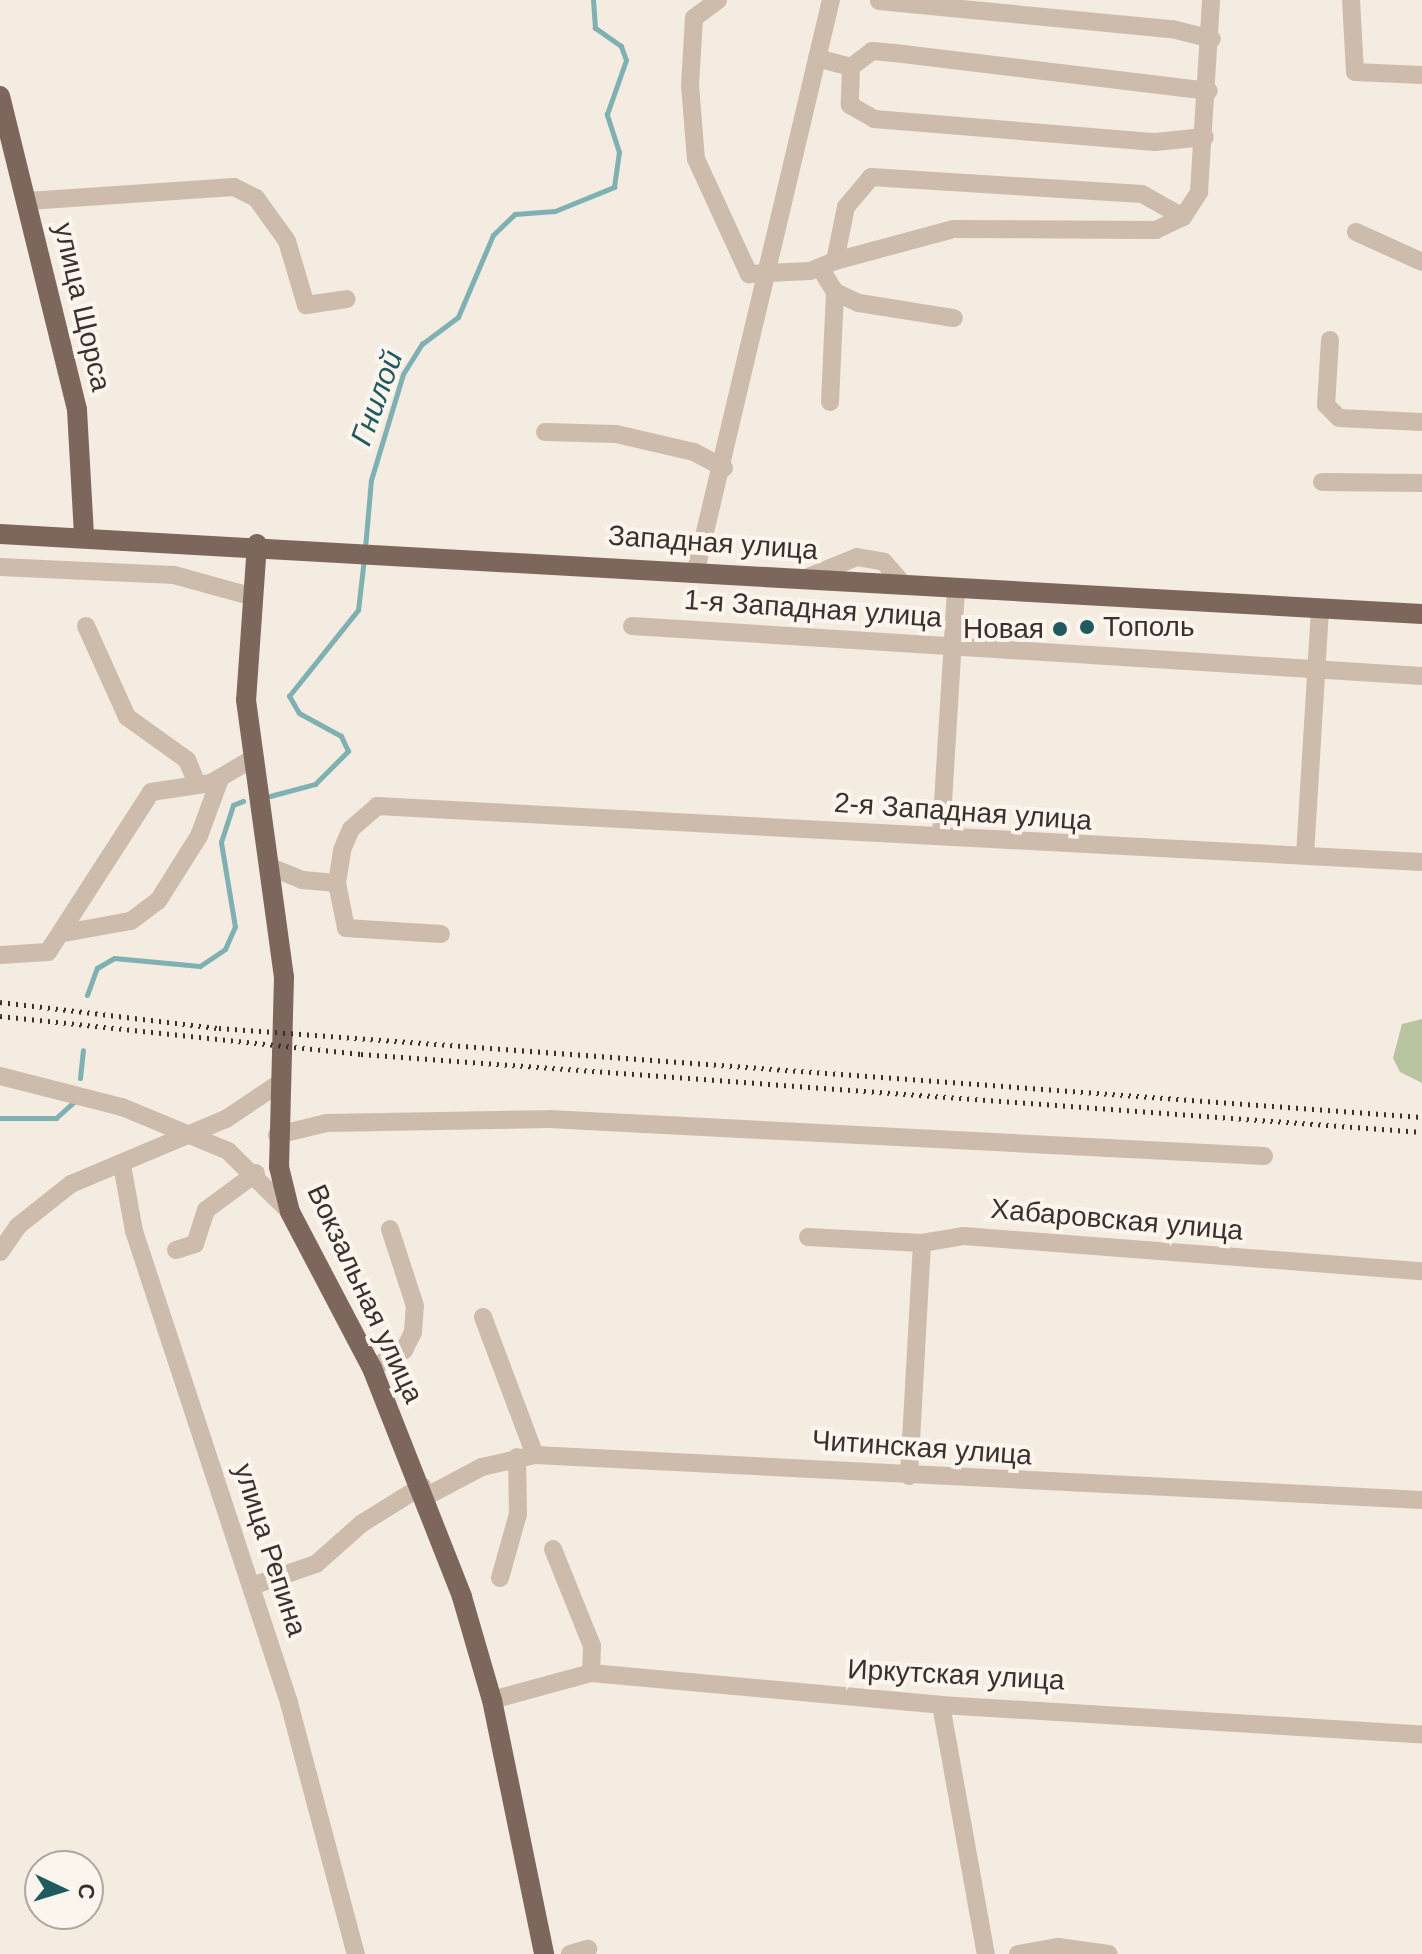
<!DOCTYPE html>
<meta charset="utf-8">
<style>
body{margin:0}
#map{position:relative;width:1422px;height:1954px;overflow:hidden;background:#f4ebe1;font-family:Arial,sans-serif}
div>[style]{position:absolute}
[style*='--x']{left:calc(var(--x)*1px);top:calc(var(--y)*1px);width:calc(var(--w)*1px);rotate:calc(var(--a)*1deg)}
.green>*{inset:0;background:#b8c4a0}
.stream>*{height:5px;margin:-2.5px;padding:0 2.5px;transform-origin:2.5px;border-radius:2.5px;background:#7fb0b2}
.minor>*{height:18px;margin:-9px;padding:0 9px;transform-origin:9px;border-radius:9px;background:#cdbbac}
.major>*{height:20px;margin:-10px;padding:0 10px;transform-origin:10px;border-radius:10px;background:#7d675c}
.rail>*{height:5px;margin-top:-2.5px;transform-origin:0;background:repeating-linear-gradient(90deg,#3b302b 0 2px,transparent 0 8px)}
.dots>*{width:22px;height:22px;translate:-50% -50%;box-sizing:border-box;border:4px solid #fbf5ee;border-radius:50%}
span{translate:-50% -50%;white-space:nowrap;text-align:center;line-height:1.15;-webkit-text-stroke:8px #fbf5ee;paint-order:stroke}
.street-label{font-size:28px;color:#3b302b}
.poi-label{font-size:28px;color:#3b302b}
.left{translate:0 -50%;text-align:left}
.right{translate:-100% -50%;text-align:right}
.water-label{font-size:30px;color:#1f5a5e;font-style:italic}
.north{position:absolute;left:24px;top:1850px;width:80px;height:80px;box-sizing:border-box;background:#fbf5ee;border:2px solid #aea6a0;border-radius:50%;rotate:94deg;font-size:22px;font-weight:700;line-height:32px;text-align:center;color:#3b302b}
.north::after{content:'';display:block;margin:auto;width:28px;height:36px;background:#1f5a5e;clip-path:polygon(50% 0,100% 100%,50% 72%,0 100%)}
</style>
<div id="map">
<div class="green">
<div style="clip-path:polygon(1422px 1019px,1422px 1083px,1400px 1072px,1393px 1058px,1402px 1024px)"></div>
</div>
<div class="stream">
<div style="--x:365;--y:548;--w:68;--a:-85"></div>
<div style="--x:371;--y:480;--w:111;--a:-73.2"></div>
<div style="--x:403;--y:374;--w:36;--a:-58"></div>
<div style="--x:422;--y:344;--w:45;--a:-36.9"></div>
<div style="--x:458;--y:317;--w:89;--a:-66.9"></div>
<div style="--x:493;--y:235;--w:30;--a:-44"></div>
<div style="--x:515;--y:214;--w:40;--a:-4.3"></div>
<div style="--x:555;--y:211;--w:64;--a:-22.1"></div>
<div style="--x:614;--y:187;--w:35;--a:-82"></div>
<div style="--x:619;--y:152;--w:40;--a:-108"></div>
<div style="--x:607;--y:114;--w:57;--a:-70.6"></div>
<div style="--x:626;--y:60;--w:15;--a:-110"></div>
<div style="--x:621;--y:46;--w:32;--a:-145"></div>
<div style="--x:595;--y:28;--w:28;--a:-94"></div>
<div style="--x:270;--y:796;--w:47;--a:-14.9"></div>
<div style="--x:315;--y:784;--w:47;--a:-45"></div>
<div style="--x:348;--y:751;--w:17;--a:-115"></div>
<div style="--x:341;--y:736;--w:48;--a:-151.3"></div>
<div style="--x:299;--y:713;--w:20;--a:-120"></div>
<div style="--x:289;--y:696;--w:110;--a:-51.3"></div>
<div style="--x:358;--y:610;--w:52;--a:-83.4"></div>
<div style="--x:87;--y:995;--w:29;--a:-70"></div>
<div style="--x:97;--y:968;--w:20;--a:-30"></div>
<div style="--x:114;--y:958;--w:86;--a:5.3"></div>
<div style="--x:200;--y:966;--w:30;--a:-34"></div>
<div style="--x:225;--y:949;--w:24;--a:-66"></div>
<div style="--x:235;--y:927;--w:86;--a:-99.4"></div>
<div style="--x:221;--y:842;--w:39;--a:-72"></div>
<div style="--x:233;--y:805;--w:11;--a:-22"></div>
<div style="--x:80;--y:1078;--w:28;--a:-84"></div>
<div style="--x:0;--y:1118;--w:56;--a:0"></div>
<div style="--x:56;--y:1118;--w:27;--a:-42"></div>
</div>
<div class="minor">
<div style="--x:718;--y:0;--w:30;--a:143"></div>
<div style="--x:694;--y:18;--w:67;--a:93.4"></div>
<div style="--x:690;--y:85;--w:74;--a:85.4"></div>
<div style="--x:696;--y:159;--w:127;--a:65.3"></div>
<div style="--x:749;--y:274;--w:61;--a:-2.8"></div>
<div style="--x:810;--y:271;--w:27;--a:-22"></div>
<div style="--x:835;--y:261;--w:55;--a:-78.5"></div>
<div style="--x:846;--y:207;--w:39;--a:-50"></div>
<div style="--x:871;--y:177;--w:272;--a:3.6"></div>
<div style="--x:1142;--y:194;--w:47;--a:29.3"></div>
<div style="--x:1351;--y:0;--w:72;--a:86.8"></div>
<div style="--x:1355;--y:72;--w:67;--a:2.6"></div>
<div style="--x:879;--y:1;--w:294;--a:5.5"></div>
<div style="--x:1172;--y:29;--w:41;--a:14"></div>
<div style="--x:817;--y:58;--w:35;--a:15"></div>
<div style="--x:851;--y:67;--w:26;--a:-37"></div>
<div style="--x:872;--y:51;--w:23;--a:5"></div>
<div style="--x:895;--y:53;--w:316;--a:6.9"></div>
<div style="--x:851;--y:67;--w:38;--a:92"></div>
<div style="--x:850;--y:105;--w:28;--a:30"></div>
<div style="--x:874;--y:119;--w:282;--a:4.7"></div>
<div style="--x:1155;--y:142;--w:50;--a:-5.7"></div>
<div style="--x:28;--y:201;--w:206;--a:-3.9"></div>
<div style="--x:234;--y:187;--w:25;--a:27"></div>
<div style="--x:256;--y:198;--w:53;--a:54.2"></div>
<div style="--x:287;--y:241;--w:67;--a:73.5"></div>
<div style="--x:306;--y:305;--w:41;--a:-8.3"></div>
<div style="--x:1356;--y:232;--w:72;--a:24.4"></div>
<div style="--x:835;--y:261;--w:123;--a:-15.1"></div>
<div style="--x:954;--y:229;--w:202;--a:0.3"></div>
<div style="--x:1156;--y:230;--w:30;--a:-26"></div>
<div style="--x:1183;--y:217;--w:30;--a:-57"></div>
<div style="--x:1199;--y:192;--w:192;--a:-86.4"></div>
<div style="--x:821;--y:269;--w:27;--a:59"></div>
<div style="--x:835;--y:292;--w:26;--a:25"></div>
<div style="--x:859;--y:303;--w:96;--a:9"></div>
<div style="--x:1330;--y:340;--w:65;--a:93.5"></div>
<div style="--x:1326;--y:405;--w:18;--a:45"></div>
<div style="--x:1339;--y:418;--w:83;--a:2.8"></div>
<div style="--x:830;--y:402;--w:110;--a:-87.4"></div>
<div style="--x:545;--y:432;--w:71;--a:1.6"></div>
<div style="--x:616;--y:434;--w:80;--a:13"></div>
<div style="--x:694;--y:452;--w:34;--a:28"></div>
<div style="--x:1322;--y:482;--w:100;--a:0.6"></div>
<div style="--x:0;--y:567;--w:174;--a:2.6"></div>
<div style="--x:174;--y:575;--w:83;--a:15.4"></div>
<div style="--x:696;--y:570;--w:586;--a:-76.68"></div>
<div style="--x:808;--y:577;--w:53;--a:-22.2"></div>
<div style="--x:857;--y:557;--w:27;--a:10"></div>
<div style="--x:884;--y:562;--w:28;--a:49"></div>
<div style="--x:86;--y:626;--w:100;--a:65.7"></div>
<div style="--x:127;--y:717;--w:74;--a:35.6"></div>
<div style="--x:187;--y:760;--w:25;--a:67"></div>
<div style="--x:632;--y:626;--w:792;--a:3.62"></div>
<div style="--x:941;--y:835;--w:248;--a:-86.5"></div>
<div style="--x:1305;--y:855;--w:247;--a:-86.5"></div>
<div style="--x:268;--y:866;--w:37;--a:22"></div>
<div style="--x:302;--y:880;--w:35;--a:5"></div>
<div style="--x:64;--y:933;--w:68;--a:-10.2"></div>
<div style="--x:131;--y:921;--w:34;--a:-37"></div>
<div style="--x:158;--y:901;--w:77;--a:-57.8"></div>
<div style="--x:199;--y:836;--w:61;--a:-69.8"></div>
<div style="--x:441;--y:934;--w:95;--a:-176.4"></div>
<div style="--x:346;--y:928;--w:46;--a:-101.3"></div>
<div style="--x:337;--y:883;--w:33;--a:-81"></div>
<div style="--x:342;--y:850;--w:23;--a:-67"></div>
<div style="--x:351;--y:829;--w:35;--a:-41"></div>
<div style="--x:377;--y:806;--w:1046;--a:3.07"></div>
<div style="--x:0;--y:955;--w:48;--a:-3.6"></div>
<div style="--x:48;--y:952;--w:190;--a:-57.2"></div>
<div style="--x:151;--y:792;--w:61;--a:-8.5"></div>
<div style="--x:211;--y:783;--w:45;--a:-30.5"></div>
<div style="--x:0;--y:1076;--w:126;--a:14.3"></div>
<div style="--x:122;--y:1107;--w:115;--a:22.5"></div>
<div style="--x:228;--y:1151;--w:87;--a:44.5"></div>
<div style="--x:277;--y:1135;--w:51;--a:-13.5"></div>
<div style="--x:327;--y:1123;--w:222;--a:-1"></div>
<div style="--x:549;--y:1119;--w:716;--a:2.96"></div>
<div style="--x:122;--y:1165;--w:67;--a:79.7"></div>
<div style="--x:134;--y:1231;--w:497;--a:71.8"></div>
<div style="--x:289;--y:1703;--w:260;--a:75.1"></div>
<div style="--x:808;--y:1237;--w:114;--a:3"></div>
<div style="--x:922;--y:1243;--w:43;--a:-9.5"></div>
<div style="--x:964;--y:1236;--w:459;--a:4.4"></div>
<div style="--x:176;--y:1250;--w:20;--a:-18"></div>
<div style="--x:195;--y:1244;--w:36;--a:-72"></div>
<div style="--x:206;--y:1210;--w:62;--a:-36.5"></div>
<div style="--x:0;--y:1252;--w:32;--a:-55"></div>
<div style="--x:18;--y:1226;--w:68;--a:-38.4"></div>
<div style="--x:71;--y:1184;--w:168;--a:-22.8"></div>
<div style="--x:226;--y:1119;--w:66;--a:-33.9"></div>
<div style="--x:483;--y:1317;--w:147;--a:69.4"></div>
<div style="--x:372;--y:1368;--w:37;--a:-29"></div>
<div style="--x:404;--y:1350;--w:20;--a:-63"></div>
<div style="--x:413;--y:1332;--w:26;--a:-86"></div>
<div style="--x:415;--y:1306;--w:81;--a:-108"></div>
<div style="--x:909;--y:1476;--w:233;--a:-86.8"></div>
<div style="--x:427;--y:1496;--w:62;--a:-27.8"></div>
<div style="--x:482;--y:1467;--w:54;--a:-12.8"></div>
<div style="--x:535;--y:1455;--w:888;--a:2.9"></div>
<div style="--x:553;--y:1549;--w:105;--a:68.1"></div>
<div style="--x:592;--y:1646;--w:27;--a:92"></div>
<div style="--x:500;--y:1578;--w:66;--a:-74.3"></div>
<div style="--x:518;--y:1514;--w:57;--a:-91"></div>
<div style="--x:252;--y:1586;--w:68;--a:-19"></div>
<div style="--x:316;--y:1564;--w:60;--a:-41.6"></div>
<div style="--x:361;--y:1524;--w:72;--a:-31.9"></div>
<div style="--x:492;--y:1700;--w:103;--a:-15.3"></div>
<div style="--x:591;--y:1673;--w:351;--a:5.2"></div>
<div style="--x:941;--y:1705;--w:482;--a:3.5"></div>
<div style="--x:941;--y:1705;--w:253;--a:79.8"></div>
<div style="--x:570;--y:1954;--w:19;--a:-16"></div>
<div style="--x:1018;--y:1954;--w:41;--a:-9.9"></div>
<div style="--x:1058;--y:1947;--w:51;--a:7.8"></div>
</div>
<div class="major">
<div style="--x:0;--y:96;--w:323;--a:76.2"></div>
<div style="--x:77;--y:410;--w:124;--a:86.8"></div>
<div style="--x:0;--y:534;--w:1424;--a:3.22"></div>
<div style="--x:257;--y:544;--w:156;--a:94"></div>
<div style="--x:246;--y:700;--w:280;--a:82.2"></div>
<div style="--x:284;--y:977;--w:190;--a:91.5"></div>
<div style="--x:279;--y:1167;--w:46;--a:76.3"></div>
<div style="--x:290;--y:1212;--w:176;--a:62.3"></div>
<div style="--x:372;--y:1368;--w:246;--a:68.5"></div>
<div style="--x:462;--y:1597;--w:107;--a:73.8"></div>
<div style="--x:492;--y:1700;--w:259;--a:78.4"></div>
</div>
<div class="rail">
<div style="--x:0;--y:1002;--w:221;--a:6.8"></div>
<div style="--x:219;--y:1028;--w:1206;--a:4.23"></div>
<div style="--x:0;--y:1016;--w:363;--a:6"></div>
<div style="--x:361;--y:1054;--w:1064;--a:4.2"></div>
</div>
<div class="dots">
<div style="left:1087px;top:627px;background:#1f5a5e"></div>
<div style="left:1060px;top:629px;background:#1f5a5e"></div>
</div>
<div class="street-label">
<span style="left:82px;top:307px;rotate:77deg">улица Щорса</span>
<span style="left:713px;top:543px;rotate:4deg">Западная улица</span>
<span style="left:813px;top:609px;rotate:4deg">1-я Западная улица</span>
<span style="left:963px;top:812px;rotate:4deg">2-я Западная улица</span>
<span style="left:1117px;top:1220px;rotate:5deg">Хабаровская улица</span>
<span style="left:365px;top:1294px;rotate:65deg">Вокзальная улица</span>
<span style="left:922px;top:1448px;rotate:4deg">Читинская улица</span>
<span style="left:270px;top:1550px;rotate:72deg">улица Репина</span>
<span style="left:956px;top:1675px;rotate:3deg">Иркутская улица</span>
</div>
<div class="poi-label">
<span class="left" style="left:1103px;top:627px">Тополь</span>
<span class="right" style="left:1044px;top:629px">Новая</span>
</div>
<div class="water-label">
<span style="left:377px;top:398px;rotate:-70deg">Гнилой</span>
</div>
<div class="north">С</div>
</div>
